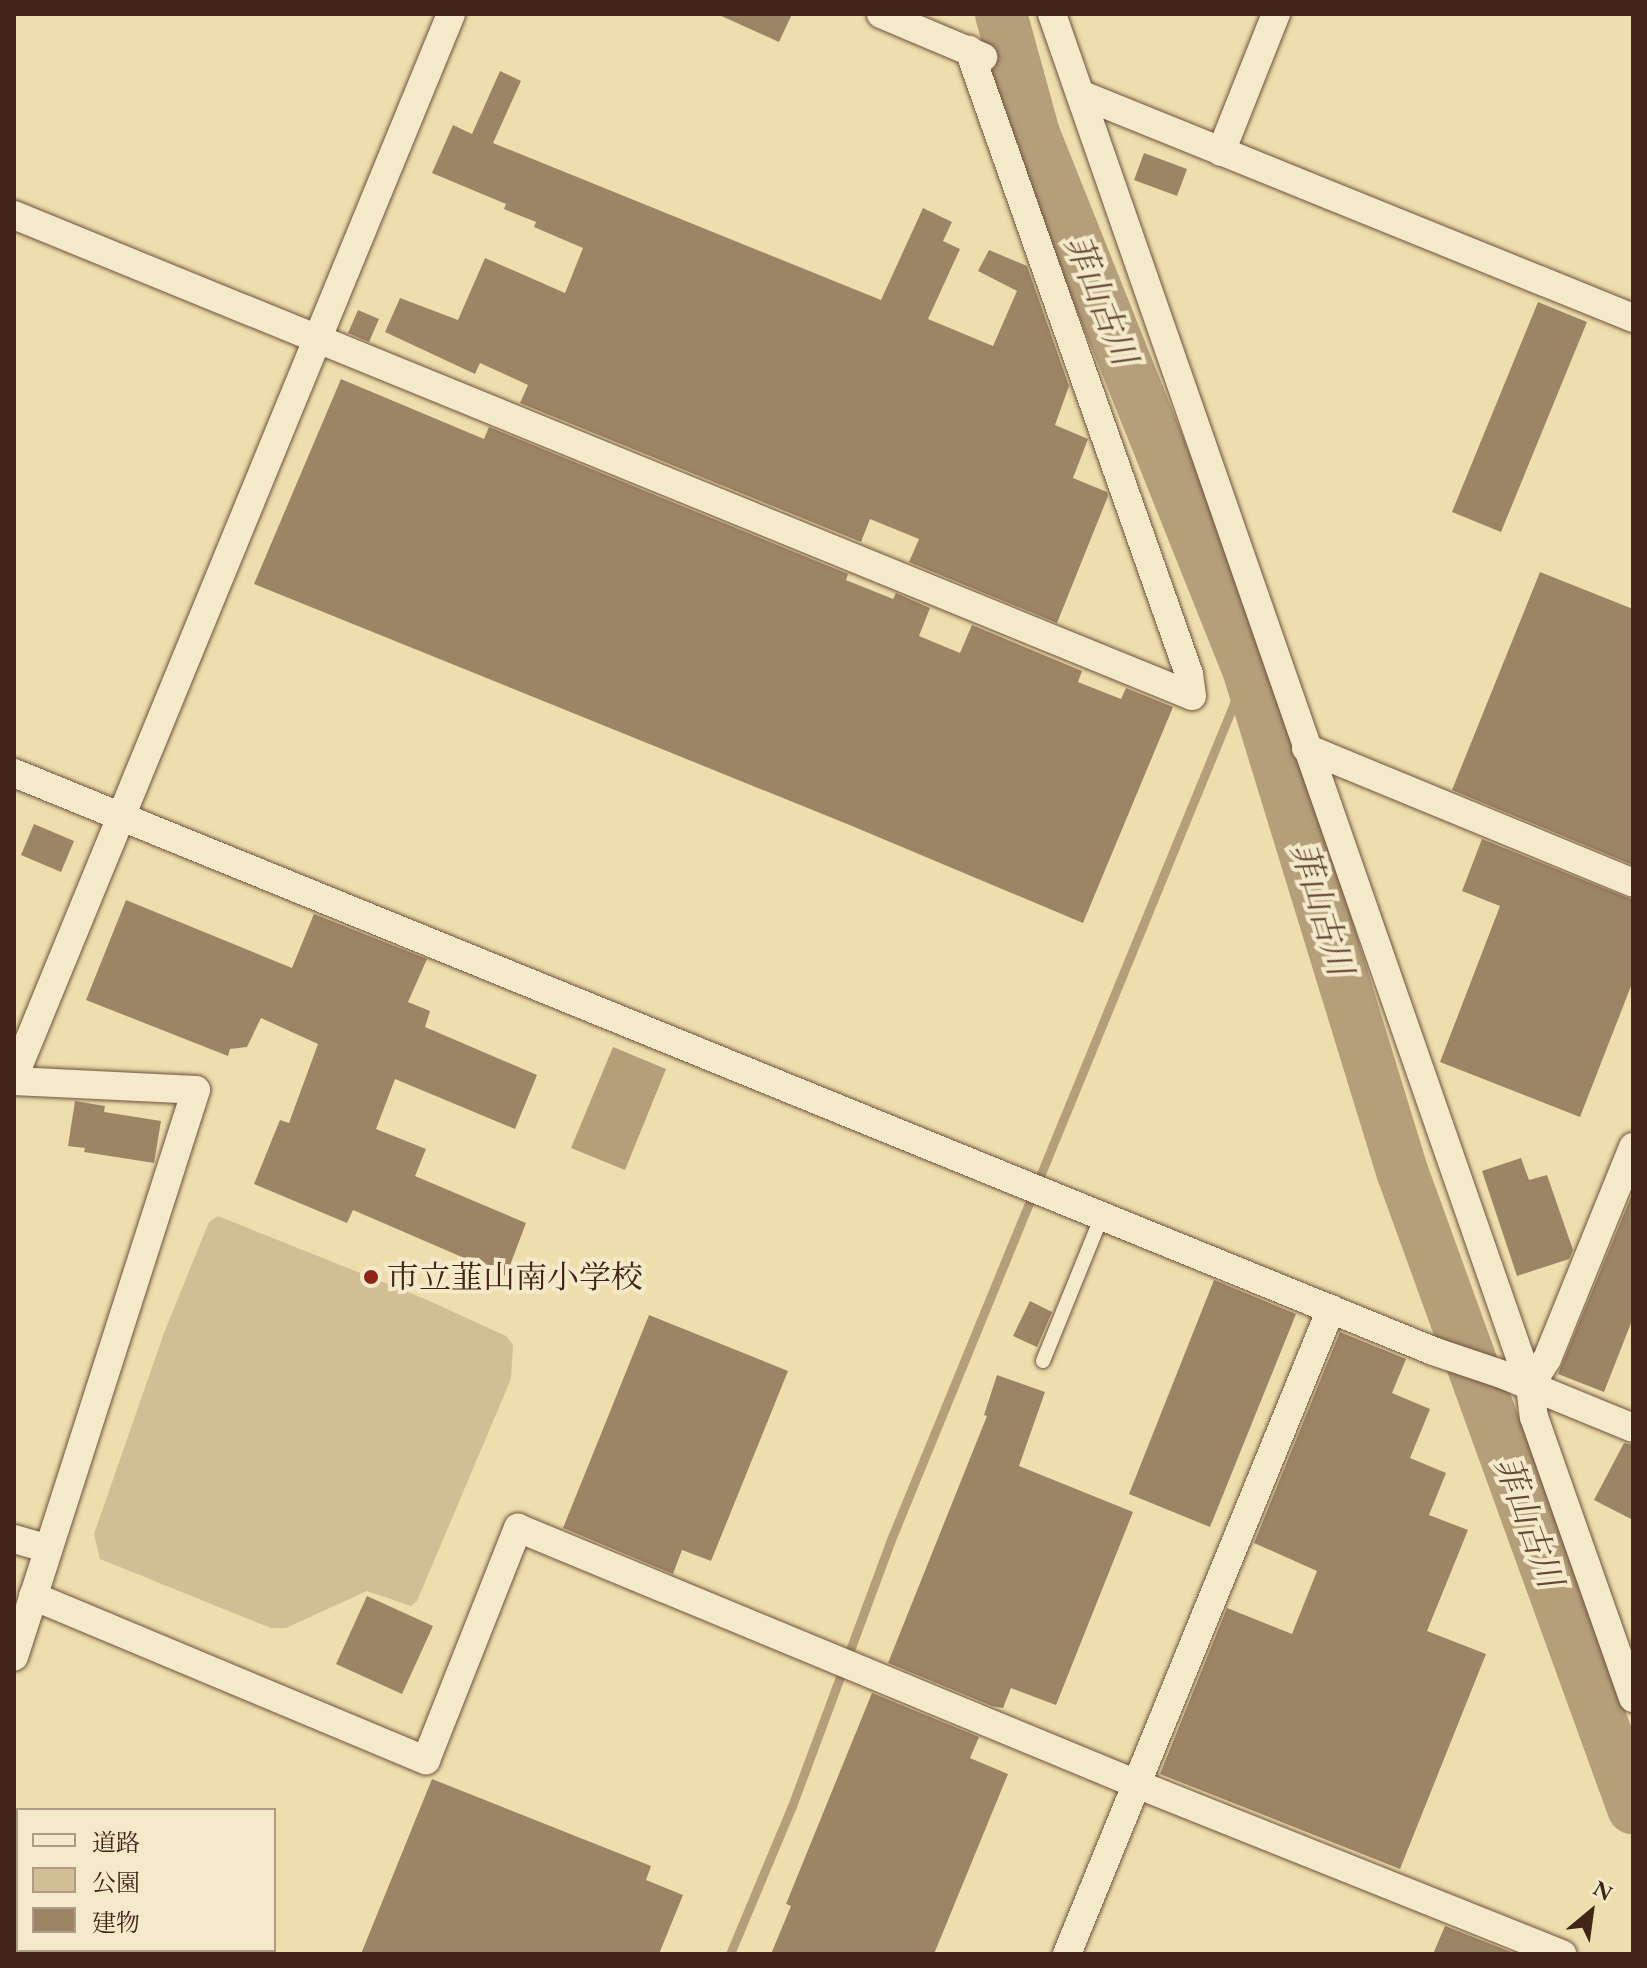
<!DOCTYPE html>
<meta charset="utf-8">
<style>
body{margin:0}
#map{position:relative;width:1647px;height:1968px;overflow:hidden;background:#eedead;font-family:"EB Garamond","Noto Serif JP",serif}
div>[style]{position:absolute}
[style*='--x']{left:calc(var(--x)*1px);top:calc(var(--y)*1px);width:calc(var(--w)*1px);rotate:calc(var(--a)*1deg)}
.green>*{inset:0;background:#d1be94}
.water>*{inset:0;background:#b49f7a}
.stream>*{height:9px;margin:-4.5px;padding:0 4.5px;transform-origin:4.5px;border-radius:4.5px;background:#b49f7a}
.river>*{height:52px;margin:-26px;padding:0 26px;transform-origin:26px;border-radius:26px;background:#b49f7a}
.building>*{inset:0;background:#9c8565}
.roads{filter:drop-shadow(0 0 2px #6e523d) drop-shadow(0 0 2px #6e523d)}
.service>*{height:14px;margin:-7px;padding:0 7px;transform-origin:7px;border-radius:7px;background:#f4eaca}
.minor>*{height:28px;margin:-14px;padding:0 14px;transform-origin:14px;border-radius:14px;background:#f4eaca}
.secondary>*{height:38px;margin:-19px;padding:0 19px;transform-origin:19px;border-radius:19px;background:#f4eaca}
.dots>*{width:22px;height:22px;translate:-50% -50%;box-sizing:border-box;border:4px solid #f4eaca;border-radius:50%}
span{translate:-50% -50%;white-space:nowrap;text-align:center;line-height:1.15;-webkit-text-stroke:8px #f4eaca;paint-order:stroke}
.poi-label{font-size:32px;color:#432418}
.left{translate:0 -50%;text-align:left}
.water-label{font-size:34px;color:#654935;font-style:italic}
.frame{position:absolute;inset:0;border:16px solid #432418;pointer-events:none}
.legend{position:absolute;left:16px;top:1808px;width:260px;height:144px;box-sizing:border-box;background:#f4eaca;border:2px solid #ad9b83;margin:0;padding:10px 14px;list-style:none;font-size:24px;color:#432418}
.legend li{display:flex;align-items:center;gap:16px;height:40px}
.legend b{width:40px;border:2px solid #ad9b83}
.north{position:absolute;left:1551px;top:1872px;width:80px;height:80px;-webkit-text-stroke:6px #f4eaca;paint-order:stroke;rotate:29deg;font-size:22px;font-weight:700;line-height:32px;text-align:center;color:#432418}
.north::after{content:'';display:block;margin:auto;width:28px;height:36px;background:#432418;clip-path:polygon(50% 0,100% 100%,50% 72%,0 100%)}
</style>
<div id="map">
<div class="green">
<div style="clip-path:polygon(218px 1216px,423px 1298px,506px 1336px,513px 1345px,511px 1379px,417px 1601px,411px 1606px,367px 1591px,286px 1628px,271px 1628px,100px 1559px,94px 1534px,164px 1333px,209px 1222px)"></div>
</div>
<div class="water">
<div style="clip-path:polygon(613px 1047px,666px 1069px,625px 1170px,571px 1148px)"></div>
</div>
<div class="stream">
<div style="--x:730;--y:1954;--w:160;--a:-67.3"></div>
<div style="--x:792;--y:1806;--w:282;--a:-69.6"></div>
<div style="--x:890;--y:1542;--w:944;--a:-67.7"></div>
</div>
<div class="river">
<div style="--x:1001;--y:14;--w:124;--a:74.6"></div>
<div style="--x:1034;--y:134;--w:576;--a:68.2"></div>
<div style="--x:1248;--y:669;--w:525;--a:72.95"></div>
<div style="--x:1402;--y:1171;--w:678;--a:70.07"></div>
</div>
<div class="building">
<div style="clip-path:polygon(717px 14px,792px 14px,779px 42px)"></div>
<div style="clip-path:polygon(500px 71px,521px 81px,493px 143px,881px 300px,923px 208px,952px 222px,943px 241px,960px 249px,928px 319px,993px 346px,1017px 291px,978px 271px,989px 250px,1027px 266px,1069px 386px,1055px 425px,1088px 439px,1073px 478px,1107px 492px,1108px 496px,1057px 623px,909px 562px,919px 539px,870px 519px,861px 542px,520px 403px,528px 385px,480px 363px,475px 374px,385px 332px,400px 298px,458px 320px,485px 258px,565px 293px,583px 248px,534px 227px,536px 222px,504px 209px,506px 204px,432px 173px,453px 125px,472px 134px)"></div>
<div style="clip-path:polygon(1144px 153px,1187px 169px,1177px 196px,1134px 180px)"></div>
<div style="clip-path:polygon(1538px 302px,1587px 322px,1501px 532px,1452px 512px)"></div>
<div style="clip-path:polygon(358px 310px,379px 319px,369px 342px,348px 333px)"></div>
<div style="clip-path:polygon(341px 379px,484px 439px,489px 427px,848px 574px,846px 580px,893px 599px,896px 593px,930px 608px,919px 636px,960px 653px,972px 625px,1082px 671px,1078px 682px,1121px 699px,1126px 688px,1173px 707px,1083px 923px,852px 826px,254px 584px)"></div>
<div style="clip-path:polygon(1540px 572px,1633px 609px,1633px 865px,1452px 790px)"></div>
<div style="clip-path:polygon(34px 824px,74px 841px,61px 872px,21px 855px)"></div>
<div style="clip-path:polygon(1482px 839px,1633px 900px,1633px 981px,1580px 1117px,1440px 1062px,1500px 906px,1462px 891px)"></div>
<div style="clip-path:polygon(126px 900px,292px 968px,314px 914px,427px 959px,408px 1002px,430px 1011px,425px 1027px,537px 1075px,515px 1129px,395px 1079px,376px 1129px,426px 1149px,415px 1176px,526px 1223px,506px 1276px,353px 1210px,347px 1223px,254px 1184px,280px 1120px,289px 1123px,318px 1044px,261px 1018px,247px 1047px,230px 1049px,228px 1056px,86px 1000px)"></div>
<div style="clip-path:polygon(75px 1101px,105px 1106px,104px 1112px,161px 1121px,154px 1163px,84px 1152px,85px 1148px,68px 1146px)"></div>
<div style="clip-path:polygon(1521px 1158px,1529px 1180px,1547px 1175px,1573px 1250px,1569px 1259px,1517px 1276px,1482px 1171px)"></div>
<div style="clip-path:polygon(1633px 1192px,1633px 1318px,1604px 1392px,1558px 1374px)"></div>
<div style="clip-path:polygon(1214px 1280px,1296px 1314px,1210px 1527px,1129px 1494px)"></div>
<div style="clip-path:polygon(1030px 1301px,1052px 1312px,1037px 1347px,1013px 1336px)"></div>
<div style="clip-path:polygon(649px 1315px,788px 1371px,711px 1561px,682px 1550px,673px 1574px,563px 1528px)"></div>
<div style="clip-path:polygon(1340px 1332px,1406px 1359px,1392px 1393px,1430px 1409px,1410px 1458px,1446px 1473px,1429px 1515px,1468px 1530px,1427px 1631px,1486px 1654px,1400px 1869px,1160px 1774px,1227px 1608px,1292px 1634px,1317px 1571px,1254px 1543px)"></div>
<div style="clip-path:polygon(997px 1375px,1045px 1392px,1019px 1466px,1133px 1512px,1056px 1705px,1011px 1688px,1003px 1708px,992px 1706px,888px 1663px,987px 1416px,984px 1415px)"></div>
<div style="clip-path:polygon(1624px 1443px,1633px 1445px,1633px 1520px,1594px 1500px)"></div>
<div style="clip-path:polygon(367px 1596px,433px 1626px,402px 1694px,336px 1664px)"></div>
<div style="clip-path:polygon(872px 1693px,979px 1737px,970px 1758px,1008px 1774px,934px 1954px,771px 1954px,791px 1906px,786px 1904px)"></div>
<div style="clip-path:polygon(432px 1779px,651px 1866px,646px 1880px,683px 1895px,659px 1954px,361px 1954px)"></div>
<div style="clip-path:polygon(1445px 1926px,1516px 1954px,1433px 1954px)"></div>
</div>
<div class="roads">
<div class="service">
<div style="--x:1043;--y:1361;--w:157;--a:-67.9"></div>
</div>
<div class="minor">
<div style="--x:881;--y:14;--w:111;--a:22.9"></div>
<div style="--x:1052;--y:14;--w:1453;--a:70.79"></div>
<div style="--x:1530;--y:1386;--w:31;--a:83"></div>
<div style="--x:1534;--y:1417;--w:298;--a:70.6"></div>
<div style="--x:1080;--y:94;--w:597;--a:22.05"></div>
<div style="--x:1221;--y:152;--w:149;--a:-68.3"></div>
<div style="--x:14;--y:215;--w:1272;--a:22.21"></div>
<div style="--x:1192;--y:696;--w:22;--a:-98"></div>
<div style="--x:1189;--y:674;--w:662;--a:-109.42"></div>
<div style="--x:1306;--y:748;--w:354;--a:22.4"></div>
<div style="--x:14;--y:773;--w:1532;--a:22.16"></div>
<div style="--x:1433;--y:1351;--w:75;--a:18.7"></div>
<div style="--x:1504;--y:1375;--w:139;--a:22.3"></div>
<div style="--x:14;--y:1077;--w:1149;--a:-67.65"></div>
<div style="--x:14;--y:1081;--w:182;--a:2.8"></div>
<div style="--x:196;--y:1090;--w:595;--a:107.8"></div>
<div style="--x:1530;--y:1386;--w:32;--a:-58"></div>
<div style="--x:1547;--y:1359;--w:229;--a:-67.9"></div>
<div style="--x:14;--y:1539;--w:35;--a:16"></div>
<div style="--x:33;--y:1596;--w:426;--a:22.7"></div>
<div style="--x:426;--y:1760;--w:250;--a:-68.4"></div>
<div style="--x:518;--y:1528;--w:672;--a:22.48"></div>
<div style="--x:1139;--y:1785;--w:456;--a:21.8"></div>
<div style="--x:1067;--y:1954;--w:697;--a:-67.74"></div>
</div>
<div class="secondary">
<div style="--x:14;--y:1886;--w:4;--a:14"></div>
<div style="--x:177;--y:1950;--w:11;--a:22"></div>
</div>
</div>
<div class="dots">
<div style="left:371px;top:1277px;background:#8f2418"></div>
</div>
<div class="poi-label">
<span class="left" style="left:387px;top:1277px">市立韮山南小学校</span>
</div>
<div class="water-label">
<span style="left:1101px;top:300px;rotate:68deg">菲山古川</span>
<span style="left:1322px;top:909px;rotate:73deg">菲山古川</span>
<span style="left:1529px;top:1522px;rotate:70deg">菲山古川</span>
</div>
<div class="frame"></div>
<ul class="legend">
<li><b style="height:10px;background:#f4eaca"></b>道路</li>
<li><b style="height:22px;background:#d1be94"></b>公園</li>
<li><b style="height:22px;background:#9c8565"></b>建物</li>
</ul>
<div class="north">N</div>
</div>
